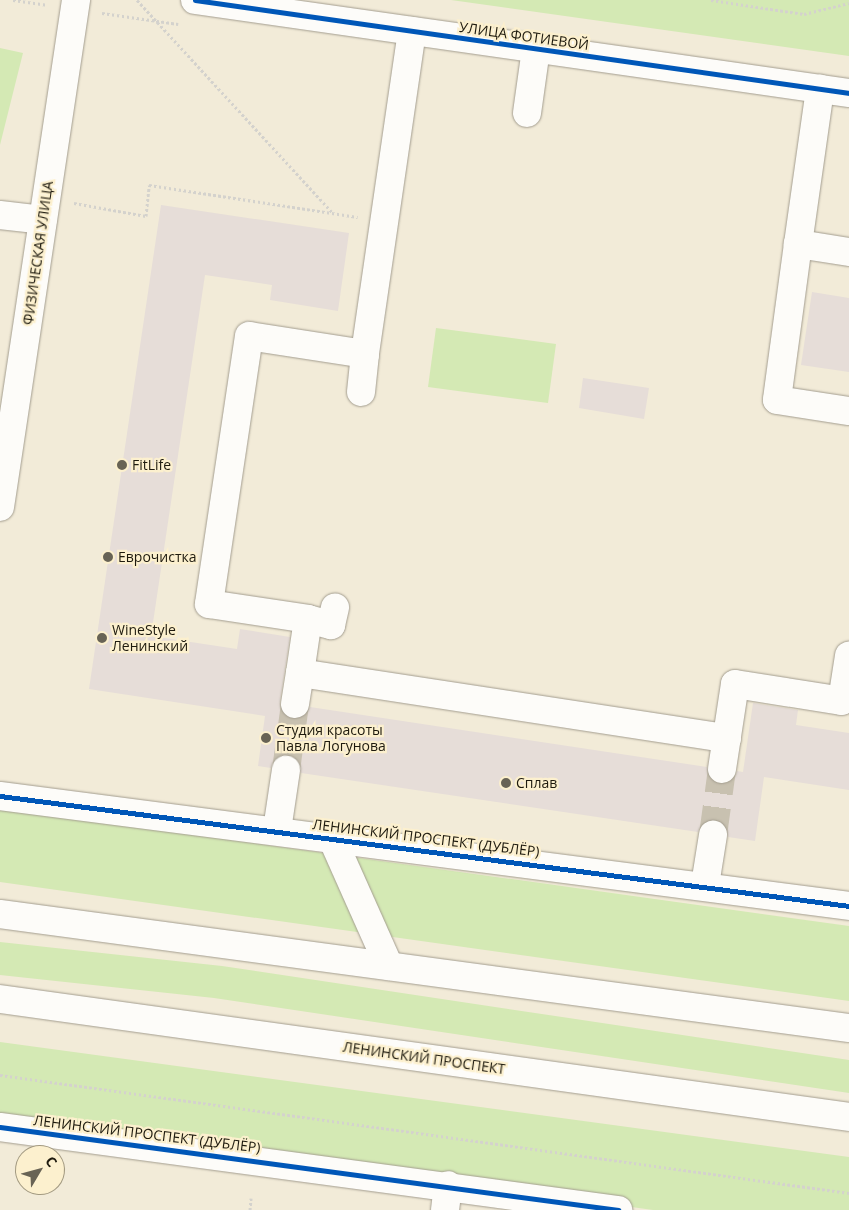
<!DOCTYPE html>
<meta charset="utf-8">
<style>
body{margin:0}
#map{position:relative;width:849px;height:1210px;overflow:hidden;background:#f2ebd8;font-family:"Open Sans",sans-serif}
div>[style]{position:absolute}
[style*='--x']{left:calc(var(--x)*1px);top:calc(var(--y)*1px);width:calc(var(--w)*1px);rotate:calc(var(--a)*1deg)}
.green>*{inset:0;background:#d4e9b4}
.building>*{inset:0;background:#e6ddd8}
.minor-tunnel>*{height:28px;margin-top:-14px;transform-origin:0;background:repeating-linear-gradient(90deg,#c8c1b0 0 28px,transparent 0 42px)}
.path>*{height:3px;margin-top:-1.5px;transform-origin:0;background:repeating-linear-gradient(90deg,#d4d2cd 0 2.5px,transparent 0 5px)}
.roads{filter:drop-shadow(0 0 1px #a39d8f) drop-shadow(0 0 1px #a39d8f)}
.minor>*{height:28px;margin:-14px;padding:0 14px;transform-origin:14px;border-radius:14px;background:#fdfcf9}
.major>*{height:28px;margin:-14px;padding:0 14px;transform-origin:14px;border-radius:14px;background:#fdfcf9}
.cycleway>*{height:5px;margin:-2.5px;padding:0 2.5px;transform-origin:2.5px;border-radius:2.5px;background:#0057b8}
.dots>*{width:14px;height:14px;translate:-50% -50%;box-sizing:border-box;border:2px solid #fcf0ce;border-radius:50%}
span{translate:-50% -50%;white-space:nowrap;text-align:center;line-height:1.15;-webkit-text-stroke:4.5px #fcf0ce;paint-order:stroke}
.street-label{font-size:14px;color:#1e1a0e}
.poi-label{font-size:14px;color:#1e1a0e}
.left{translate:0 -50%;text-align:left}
.north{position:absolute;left:15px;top:1145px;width:50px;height:50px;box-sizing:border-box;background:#fcf0ce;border:1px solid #a39a81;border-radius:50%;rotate:53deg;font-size:14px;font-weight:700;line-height:20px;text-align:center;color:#1e1a0e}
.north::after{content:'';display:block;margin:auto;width:18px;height:22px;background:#686355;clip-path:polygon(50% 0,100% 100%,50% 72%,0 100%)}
</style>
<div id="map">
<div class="green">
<div style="clip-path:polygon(451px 0,849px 0,849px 56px)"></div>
<div style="clip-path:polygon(0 48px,23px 53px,0 145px)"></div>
<div style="clip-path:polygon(436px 328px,556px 344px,548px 403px,428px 387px)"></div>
<div style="clip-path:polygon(0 808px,849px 926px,849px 1001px,0 882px)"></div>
<div style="clip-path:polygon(0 942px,222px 966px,849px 1060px,849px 1093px,214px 998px,0 975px)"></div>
<div style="clip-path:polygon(0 1042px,849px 1157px,849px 1210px,653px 1210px,0 1119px)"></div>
</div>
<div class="building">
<div style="clip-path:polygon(161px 205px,349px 233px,338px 311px,270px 300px,272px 285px,205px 275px,151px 636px,237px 649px,240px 629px,290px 637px,280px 702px,281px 710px,292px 719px,301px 718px,310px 707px,707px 767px,712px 781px,720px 784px,734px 779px,737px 771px,743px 772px,753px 703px,798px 710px,796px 725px,849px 733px,849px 790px,764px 777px,755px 841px,728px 837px,723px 823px,715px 820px,701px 825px,698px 832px,301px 773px,296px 758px,288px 755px,274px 760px,271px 768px,258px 766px,265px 716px,89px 689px)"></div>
<div style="clip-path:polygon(812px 292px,849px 298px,849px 372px,801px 365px)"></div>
<div style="clip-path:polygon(583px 378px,649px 388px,644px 419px,579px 408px)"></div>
</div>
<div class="minor-tunnel">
<div style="--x:286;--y:770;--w:67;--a:-82.2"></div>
<div style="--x:713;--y:835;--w:67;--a:-82.2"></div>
</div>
<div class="path">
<div style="--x:13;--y:0;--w:34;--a:8"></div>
<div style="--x:137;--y:0;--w:289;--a:47.4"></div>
<div style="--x:711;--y:0;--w:94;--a:8.6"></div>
<div style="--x:804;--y:14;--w:46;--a:-13.7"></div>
<div style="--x:102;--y:13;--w:77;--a:8.2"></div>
<div style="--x:74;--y:203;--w:73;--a:10.2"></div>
<div style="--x:146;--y:216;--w:31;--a:-84"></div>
<div style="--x:149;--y:185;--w:211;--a:8.7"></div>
<div style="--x:0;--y:1075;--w:857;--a:7.91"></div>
<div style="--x:250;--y:1210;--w:12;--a:-85"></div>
</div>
<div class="roads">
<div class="minor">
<div style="--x:195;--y:0;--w:661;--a:8.09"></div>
<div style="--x:412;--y:31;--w:326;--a:98.3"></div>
<div style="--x:365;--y:354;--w:117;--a:-171.2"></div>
<div style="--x:249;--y:336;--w:271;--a:98.5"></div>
<div style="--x:209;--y:604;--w:100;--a:8.6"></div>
<div style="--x:308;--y:619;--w:55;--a:98.4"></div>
<div style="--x:300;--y:673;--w:432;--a:8.7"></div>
<div style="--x:527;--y:113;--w:65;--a:-82"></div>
<div style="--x:0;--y:215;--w:43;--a:6.6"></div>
<div style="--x:798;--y:244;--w:157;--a:-81.9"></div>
<div style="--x:849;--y:252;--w:52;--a:-171.1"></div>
<div style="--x:798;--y:244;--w:157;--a:97.7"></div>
<div style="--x:777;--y:400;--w:73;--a:8.7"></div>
<div style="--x:361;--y:392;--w:38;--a:-84"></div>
<div style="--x:0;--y:507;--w:513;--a:-81.47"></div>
<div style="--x:308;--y:619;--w:24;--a:15"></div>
<div style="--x:331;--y:625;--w:18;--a:-77"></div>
<div style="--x:295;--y:704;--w:31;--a:-81"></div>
<div style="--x:722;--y:769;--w:86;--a:-81.3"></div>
<div style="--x:735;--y:684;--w:108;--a:9"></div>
<div style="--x:842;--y:701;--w:46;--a:-81.2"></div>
<div style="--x:0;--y:796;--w:856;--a:7.38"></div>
<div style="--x:277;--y:830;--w:61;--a:-81.5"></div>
<div style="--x:332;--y:838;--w:140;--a:66"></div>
<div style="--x:705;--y:885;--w:51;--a:-80.9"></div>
<div style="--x:0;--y:1127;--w:624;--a:7.65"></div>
<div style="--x:445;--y:1210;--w:25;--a:-83"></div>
</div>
<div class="major">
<div style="--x:0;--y:914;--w:857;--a:7.65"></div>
<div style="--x:0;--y:999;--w:857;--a:7.91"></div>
</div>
</div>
<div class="cycleway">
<div style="--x:195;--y:0;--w:661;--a:8.09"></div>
<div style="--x:0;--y:796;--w:856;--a:7.38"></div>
<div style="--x:0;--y:1127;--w:624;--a:7.65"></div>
</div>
<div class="dots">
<div style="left:122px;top:465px;background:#686355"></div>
<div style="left:108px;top:557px;background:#686355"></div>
<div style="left:102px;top:638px;background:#686355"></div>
<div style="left:266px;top:738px;background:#686355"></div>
<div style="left:506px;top:783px;background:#686355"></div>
</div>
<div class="street-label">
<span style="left:524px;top:36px;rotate:8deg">УЛИЦА ФОТИЕВОЙ</span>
<span style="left:38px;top:253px;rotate:-82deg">ФИЗИЧЕСКАЯ УЛИЦА</span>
<span style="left:426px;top:838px;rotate:7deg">ЛЕНИНСКИЙ ПРОСПЕКТ (ДУБЛЁР)</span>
<span style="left:424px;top:1058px;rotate:8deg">ЛЕНИНСКИЙ ПРОСПЕКТ</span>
<span style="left:147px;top:1134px;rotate:7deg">ЛЕНИНСКИЙ ПРОСПЕКТ (ДУБЛЁР)</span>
</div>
<div class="poi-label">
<span class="left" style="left:132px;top:465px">FitLife</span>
<span class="left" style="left:118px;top:557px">Еврочистка</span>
<span class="left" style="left:112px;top:638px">WineStyle<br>Ленинский</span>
<span class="left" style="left:276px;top:738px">Студия красоты<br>Павла Логунова</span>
<span class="left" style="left:516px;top:783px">Сплав</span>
</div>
<div class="north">С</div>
</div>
